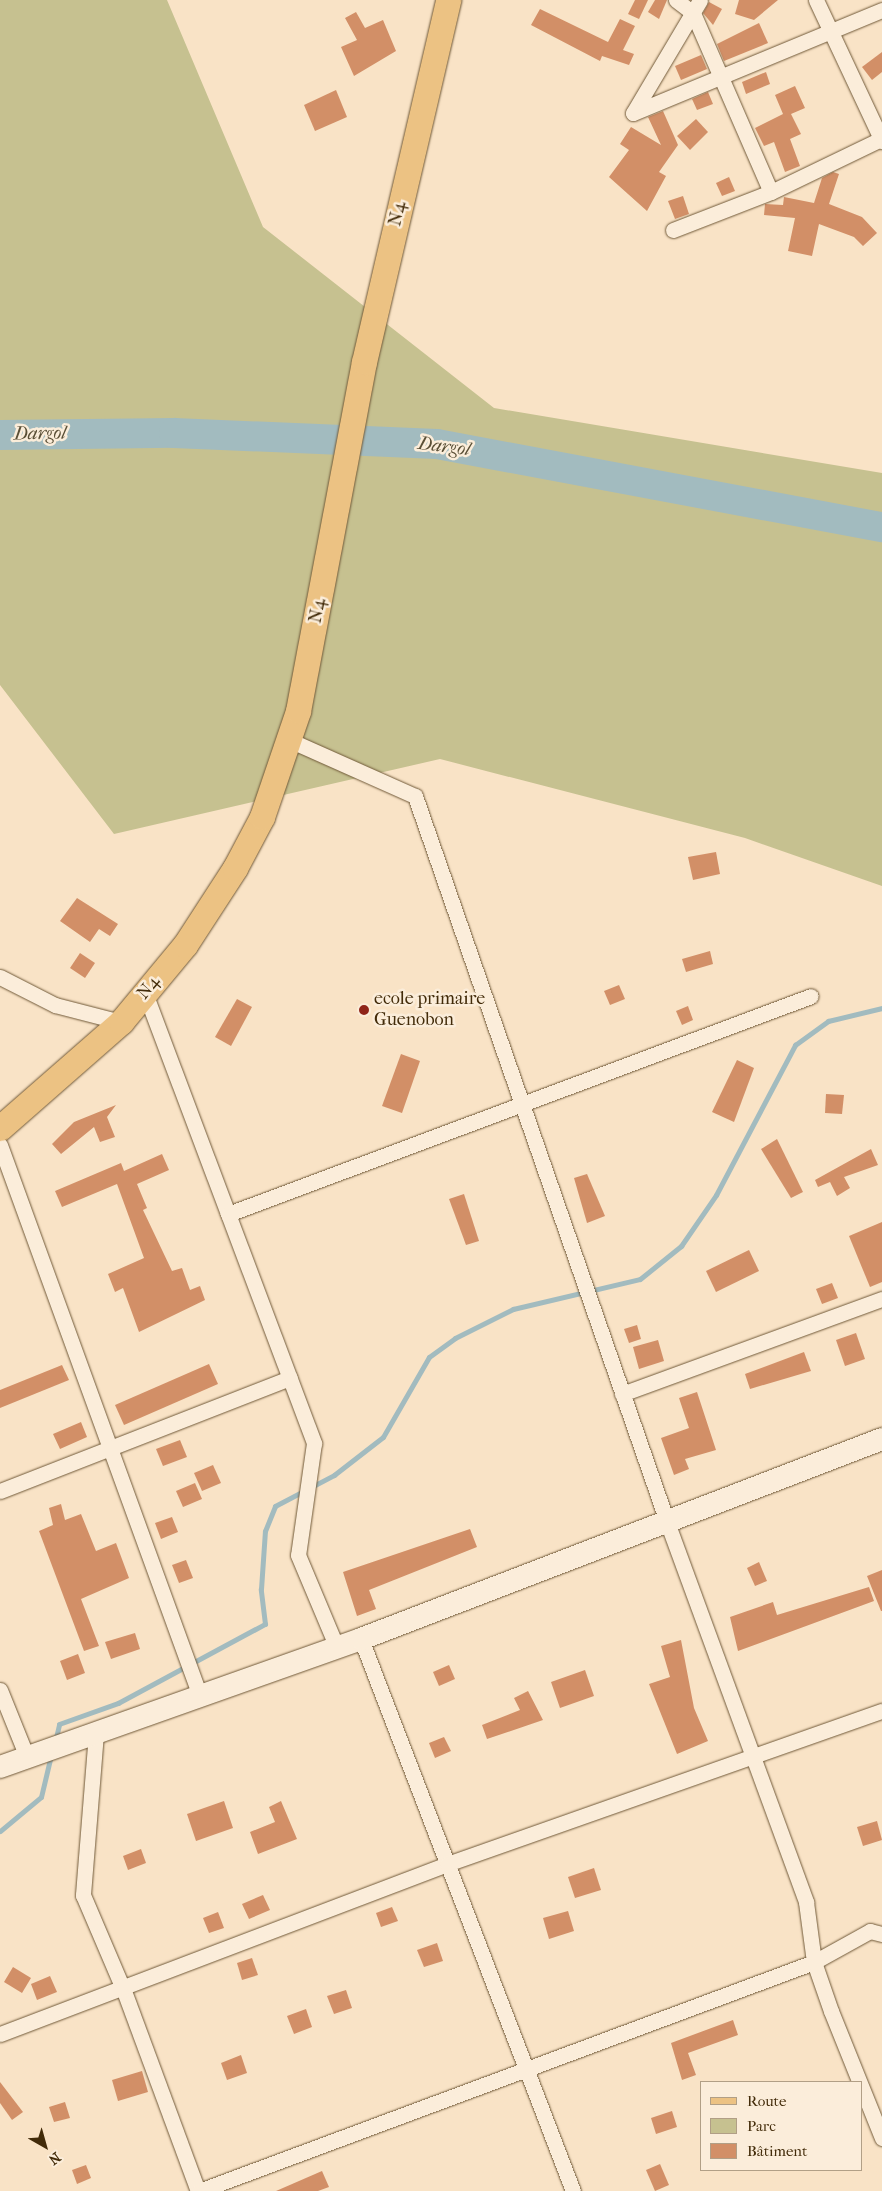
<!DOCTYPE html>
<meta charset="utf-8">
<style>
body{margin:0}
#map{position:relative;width:882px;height:2191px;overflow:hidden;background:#f9e3c6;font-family:"IM FELL French Canon",serif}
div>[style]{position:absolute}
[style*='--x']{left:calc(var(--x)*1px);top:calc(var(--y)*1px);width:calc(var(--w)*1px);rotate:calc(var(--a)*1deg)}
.green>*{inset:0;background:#c6c190}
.stream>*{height:5px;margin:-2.5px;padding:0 2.5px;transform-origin:2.5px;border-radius:2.5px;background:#a2bbbf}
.river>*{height:30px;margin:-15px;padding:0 15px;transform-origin:15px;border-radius:15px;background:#a2bbbf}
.building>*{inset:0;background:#d28f67}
.roads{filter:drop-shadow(0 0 1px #705938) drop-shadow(0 0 1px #705938)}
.minor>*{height:15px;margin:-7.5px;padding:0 7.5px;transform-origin:7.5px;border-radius:7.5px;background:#fbedda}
.secondary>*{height:22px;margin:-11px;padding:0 11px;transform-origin:11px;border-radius:11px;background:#fbedda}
.primary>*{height:25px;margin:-12.5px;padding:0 12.5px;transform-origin:12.5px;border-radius:12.5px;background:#ecc283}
.dots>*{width:14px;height:14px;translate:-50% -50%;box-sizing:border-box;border:2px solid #fbedda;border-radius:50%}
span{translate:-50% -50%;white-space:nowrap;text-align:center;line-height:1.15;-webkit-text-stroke:5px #fbedda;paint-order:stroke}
.street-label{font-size:18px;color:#422b09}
.poi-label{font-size:18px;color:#422b09}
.left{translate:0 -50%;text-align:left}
.water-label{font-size:19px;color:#5a4f36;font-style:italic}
.legend{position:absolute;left:700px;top:2081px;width:162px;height:90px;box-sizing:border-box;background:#fbedda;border:1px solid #b19f86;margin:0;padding:6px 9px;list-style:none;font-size:15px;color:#422b09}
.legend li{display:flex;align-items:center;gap:10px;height:25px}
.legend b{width:25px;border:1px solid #b19f86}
.north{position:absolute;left:20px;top:2121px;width:50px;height:50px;-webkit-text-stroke:4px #fbedda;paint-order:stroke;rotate:142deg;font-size:14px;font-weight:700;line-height:20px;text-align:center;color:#422b09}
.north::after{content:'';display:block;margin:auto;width:18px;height:22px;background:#422b09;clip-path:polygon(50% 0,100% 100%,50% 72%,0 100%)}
</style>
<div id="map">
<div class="green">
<div style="clip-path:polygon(0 0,167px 0,263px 227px,494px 408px,882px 473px,882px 886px,745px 838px,440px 759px,114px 834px,0 685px)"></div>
</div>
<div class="stream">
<div style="--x:55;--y:1742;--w:18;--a:-77"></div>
<div style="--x:59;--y:1724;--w:63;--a:-19.6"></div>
<div style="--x:118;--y:1703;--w:167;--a:-28.3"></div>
<div style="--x:265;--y:1624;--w:35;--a:-97"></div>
<div style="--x:261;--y:1589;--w:58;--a:-86.1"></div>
<div style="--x:265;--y:1531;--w:27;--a:-68"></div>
<div style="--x:275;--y:1506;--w:67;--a:-27.7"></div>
<div style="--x:334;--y:1475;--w:62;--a:-37.8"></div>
<div style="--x:383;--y:1437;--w:92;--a:-60.1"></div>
<div style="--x:429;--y:1357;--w:32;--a:-36"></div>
<div style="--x:455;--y:1338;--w:65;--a:-26.6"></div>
<div style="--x:513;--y:1309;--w:130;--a:-13.3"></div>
<div style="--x:640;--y:1279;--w:53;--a:-38.8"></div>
<div style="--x:681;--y:1246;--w:62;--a:-55.5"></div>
<div style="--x:716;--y:1195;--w:170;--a:-62.2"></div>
<div style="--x:795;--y:1045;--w:41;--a:-36"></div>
<div style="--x:828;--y:1021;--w:56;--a:-13.5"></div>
<div style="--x:0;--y:1831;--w:53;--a:-39.7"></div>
<div style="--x:41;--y:1797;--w:43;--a:-76.6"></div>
</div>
<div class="river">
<div style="--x:0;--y:435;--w:174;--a:-0.7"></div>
<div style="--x:174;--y:433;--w:263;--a:2.4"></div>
<div style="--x:437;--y:444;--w:453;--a:10.6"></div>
</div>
<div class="building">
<div style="clip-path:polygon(635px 0,648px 0,639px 19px,628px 14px)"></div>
<div style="clip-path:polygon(655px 0,667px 0,659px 19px,648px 12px)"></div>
<div style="clip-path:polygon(739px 0,778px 0,754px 20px,735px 14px)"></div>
<div style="clip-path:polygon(709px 2px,722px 9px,713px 25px,703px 13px)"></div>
<div style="clip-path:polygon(540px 9px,608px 42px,620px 19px,635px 26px,623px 50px,634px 54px,629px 65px,602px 56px,600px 61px,531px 25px)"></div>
<div style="clip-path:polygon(356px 12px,365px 28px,383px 20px,396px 51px,354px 76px,341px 47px,357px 40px,345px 18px)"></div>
<div style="clip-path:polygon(759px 23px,768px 43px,724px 61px,717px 44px)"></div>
<div style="clip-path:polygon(882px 52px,882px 72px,872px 80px,862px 67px)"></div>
<div style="clip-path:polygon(701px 55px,707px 69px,681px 80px,675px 66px)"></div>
<div style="clip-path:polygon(766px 72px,770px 84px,746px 94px,742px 82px)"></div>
<div style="clip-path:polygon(795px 86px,805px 108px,791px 114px,801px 134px,790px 139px,800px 166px,785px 172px,774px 142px,764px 146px,755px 128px,783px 114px,775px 95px)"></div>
<div style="clip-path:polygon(336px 90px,347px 117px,315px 131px,304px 105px)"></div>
<div style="clip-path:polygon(708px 92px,713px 104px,697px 110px,692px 99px)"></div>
<div style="clip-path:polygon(663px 111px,678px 145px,659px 172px,666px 176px,647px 211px,609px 177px,629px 150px,620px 144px,631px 127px,661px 145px,648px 117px)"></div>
<div style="clip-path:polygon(696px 119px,708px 132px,690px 150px,677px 136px)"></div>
<div style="clip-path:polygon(833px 172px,839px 174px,829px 204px,862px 217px,877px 233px,863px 246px,854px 237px,819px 224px,812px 256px,788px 251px,795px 218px,764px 215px,765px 204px,783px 205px,784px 197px,814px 203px,822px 178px)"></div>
<div style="clip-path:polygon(729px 177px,735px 191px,722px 196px,716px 183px)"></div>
<div style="clip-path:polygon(683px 196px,689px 214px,675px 219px,668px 201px)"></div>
<div style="clip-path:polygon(716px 852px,720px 874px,693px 880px,688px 857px)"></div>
<div style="clip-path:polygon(77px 898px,118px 924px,110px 936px,99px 929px,90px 942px,60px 921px)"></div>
<div style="clip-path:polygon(710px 951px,713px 964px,686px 972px,682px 959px)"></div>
<div style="clip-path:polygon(80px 953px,95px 963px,85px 978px,70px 968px)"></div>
<div style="clip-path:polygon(619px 985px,625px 999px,610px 1005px,604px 991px)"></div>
<div style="clip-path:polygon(237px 999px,252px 1007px,231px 1046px,215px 1037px)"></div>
<div style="clip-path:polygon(688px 1006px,693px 1020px,682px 1025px,676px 1011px)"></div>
<div style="clip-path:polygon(401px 1054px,420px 1061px,402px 1113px,382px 1106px)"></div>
<div style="clip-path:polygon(737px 1060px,754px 1068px,734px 1122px,712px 1112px)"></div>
<div style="clip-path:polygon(826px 1094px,844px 1095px,842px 1114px,825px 1113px)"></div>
<div style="clip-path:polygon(116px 1105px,107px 1117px,115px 1137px,100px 1142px,94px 1127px,61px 1154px,52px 1144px,74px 1122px)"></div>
<div style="clip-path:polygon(777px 1139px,803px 1192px,791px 1198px,761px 1149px)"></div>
<div style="clip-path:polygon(871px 1149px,878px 1165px,844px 1177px,850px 1188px,837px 1196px,830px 1182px,818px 1187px,815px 1180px)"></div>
<div style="clip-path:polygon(162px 1154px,169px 1170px,137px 1184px,147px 1208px,143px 1210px,172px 1271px,182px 1268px,190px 1290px,200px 1286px,205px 1300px,139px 1332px,123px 1288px,115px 1292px,108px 1274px,144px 1258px,117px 1184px,62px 1207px,55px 1191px,121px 1163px,124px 1171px)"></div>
<div style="clip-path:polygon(587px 1174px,605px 1216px,587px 1223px,574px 1178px)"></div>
<div style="clip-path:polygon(464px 1194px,479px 1241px,466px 1245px,449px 1199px)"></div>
<div style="clip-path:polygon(882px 1222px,882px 1282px,870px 1287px,849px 1236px)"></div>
<div style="clip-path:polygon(749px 1250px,759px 1271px,716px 1292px,706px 1271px)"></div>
<div style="clip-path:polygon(832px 1283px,838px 1298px,822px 1304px,816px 1289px)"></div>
<div style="clip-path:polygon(637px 1325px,641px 1339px,629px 1343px,624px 1329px)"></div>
<div style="clip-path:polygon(856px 1333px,865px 1359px,845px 1366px,836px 1340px)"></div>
<div style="clip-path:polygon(658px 1340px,664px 1361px,639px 1369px,633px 1347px)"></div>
<div style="clip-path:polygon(804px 1352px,811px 1371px,750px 1389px,745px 1374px)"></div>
<div style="clip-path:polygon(209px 1364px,218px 1384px,124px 1425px,115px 1405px)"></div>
<div style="clip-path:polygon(62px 1365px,69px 1380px,0 1408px,0 1390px)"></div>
<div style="clip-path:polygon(697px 1392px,716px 1450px,685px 1459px,689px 1469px,674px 1475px,661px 1438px,689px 1428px,679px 1398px)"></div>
<div style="clip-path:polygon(81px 1422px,87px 1437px,60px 1449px,53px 1434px)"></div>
<div style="clip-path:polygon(180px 1440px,187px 1457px,163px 1466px,156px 1449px)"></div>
<div style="clip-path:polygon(213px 1465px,221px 1483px,202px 1491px,194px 1473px)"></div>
<div style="clip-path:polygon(195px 1483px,202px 1499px,183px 1507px,176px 1491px)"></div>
<div style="clip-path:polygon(61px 1504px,65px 1520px,81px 1514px,96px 1551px,116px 1543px,129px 1578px,81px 1599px,99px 1646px,84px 1651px,39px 1531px,53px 1525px,49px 1508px)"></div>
<div style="clip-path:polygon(172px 1517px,178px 1532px,161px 1539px,155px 1523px)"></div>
<div style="clip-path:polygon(470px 1529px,477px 1547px,369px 1590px,376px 1609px,357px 1616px,343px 1572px)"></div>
<div style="clip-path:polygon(186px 1560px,193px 1578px,179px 1583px,172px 1565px)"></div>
<div style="clip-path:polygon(759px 1562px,767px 1581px,755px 1586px,747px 1568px)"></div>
<div style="clip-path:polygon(882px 1570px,882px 1611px,881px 1611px,867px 1576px)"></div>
<div style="clip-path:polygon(869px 1587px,874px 1601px,738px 1651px,730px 1617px,773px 1602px,777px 1615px)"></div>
<div style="clip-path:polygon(135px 1633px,140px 1649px,111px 1659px,105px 1642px)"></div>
<div style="clip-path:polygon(681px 1640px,694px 1708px,708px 1741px,677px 1754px,649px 1684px,670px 1677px,661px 1646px)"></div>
<div style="clip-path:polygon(78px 1654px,85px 1673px,67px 1680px,60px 1661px)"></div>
<div style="clip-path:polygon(449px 1665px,455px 1679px,439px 1686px,433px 1672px)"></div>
<div style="clip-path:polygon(585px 1670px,594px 1696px,560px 1708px,551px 1682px)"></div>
<div style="clip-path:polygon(528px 1691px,543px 1720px,487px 1739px,482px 1725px,520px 1710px,514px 1698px)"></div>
<div style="clip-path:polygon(444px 1737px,451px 1751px,435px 1758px,429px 1743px)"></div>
<div style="clip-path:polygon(224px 1801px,233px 1828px,196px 1841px,187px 1814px)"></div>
<div style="clip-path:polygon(281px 1801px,297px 1839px,258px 1854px,250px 1832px,275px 1822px,269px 1807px)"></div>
<div style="clip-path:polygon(877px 1821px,882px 1840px,863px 1846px,857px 1827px)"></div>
<div style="clip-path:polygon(141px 1849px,146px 1863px,128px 1870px,123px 1856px)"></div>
<div style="clip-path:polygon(594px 1868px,601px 1890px,575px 1898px,568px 1877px)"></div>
<div style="clip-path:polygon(263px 1895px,270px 1910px,249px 1919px,242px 1904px)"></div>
<div style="clip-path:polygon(392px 1907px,398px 1921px,381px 1927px,376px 1913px)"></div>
<div style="clip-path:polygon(568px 1911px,574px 1931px,549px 1939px,543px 1918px)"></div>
<div style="clip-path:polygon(218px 1912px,224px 1928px,209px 1933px,203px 1918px)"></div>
<div style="clip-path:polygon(437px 1943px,443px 1961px,424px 1967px,417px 1950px)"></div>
<div style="clip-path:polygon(252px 1958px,258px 1975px,242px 1980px,237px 1963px)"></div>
<div style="clip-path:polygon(13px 1967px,31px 1978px,22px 1993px,4px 1982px)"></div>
<div style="clip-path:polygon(50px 1976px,57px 1992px,37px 2000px,31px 1984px)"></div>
<div style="clip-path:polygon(346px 1990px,352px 2008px,334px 2014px,327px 1996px)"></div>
<div style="clip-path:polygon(306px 2009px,312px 2027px,294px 2034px,287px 2016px)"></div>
<div style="clip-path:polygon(733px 2020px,738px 2035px,688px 2053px,696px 2075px,682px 2080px,671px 2043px)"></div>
<div style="clip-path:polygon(241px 2055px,247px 2073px,227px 2080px,221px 2063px)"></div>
<div style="clip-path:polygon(142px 2071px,148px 2092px,118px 2101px,112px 2080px)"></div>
<div style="clip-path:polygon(0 2082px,23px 2112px,12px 2120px,0 2103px)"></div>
<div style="clip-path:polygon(65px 2102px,70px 2118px,54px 2122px,49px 2107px)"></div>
<div style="clip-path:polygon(672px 2111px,677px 2127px,656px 2134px,651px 2118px)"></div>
<div style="clip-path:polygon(660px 2164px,669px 2185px,655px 2191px,646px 2170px)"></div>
<div style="clip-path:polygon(86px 2165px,91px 2178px,77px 2184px,72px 2170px)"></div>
<div style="clip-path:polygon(322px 2171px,329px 2187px,318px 2191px,276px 2191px)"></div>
</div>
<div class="roads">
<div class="minor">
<div style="--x:676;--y:0;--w:21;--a:37"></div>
<div style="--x:693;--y:13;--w:195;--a:66.5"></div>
<div style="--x:816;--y:0;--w:156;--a:64.9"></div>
<div style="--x:633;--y:113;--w:269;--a:-22.5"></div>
<div style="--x:633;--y:113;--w:131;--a:-59.3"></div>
<div style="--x:673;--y:230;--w:105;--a:-21.2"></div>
<div style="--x:771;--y:192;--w:122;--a:-25.7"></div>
<div style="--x:289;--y:740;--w:138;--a:24"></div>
<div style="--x:415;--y:796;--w:765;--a:70.85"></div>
<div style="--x:666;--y:1519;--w:408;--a:69.9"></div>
<div style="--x:806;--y:1902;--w:61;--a:82.4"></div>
<div style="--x:814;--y:1962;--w:52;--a:70.9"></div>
<div style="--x:831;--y:2011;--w:137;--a:68.1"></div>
<div style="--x:0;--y:977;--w:62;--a:27"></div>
<div style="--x:55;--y:1005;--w:68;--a:14.4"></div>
<div style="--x:145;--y:993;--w:481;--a:69.4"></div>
<div style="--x:314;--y:1443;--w:113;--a:98.1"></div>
<div style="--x:298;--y:1555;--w:101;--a:67.2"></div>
<div style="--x:0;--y:1145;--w:586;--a:70.05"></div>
<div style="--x:228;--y:1214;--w:622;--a:-20.5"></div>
<div style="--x:622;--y:1394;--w:277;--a:-20.1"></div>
<div style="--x:0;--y:1491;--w:311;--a:-21.3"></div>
<div style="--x:361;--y:1639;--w:591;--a:68.99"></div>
<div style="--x:0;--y:1690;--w:72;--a:68.1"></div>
<div style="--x:96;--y:1733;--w:163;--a:94.6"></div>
<div style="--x:83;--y:1895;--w:104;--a:66.9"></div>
<div style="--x:124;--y:1991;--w:213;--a:69.7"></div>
<div style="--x:0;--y:2034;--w:478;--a:-20.8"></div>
<div style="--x:447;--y:1864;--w:461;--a:-19.4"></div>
<div style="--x:199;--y:2191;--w:656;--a:-20.42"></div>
<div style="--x:814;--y:1962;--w:64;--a:-29"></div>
<div style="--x:870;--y:1931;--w:12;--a:14"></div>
</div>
<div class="secondary">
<div style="--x:0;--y:1767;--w:383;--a:-19.5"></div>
<div style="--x:361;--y:1639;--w:558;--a:-21"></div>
</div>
<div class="primary">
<div style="--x:0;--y:1128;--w:161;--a:-41.2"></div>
<div style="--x:121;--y:1022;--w:100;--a:-50.3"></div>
<div style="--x:185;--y:945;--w:92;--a:-57"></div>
<div style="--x:235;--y:868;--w:58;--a:-62.1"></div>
<div style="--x:262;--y:817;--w:112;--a:-71.2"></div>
<div style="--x:298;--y:711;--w:355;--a:-79.3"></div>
<div style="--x:364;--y:362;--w:372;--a:-76.9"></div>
</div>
</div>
<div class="dots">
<div style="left:364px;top:1010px;background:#8f2418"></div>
</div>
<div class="street-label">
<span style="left:398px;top:214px;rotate:-77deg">N4</span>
<span style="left:318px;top:611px;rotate:-79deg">N4</span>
<span style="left:149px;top:988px;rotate:-50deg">N4</span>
</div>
<div class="poi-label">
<span class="left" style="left:374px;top:1010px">ecole primaire<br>Guenobon</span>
</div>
<div class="water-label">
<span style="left:40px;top:434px;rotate:-1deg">Dargol</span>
<span style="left:444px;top:447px;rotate:7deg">Dargol</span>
</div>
<ul class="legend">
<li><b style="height:6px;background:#ecc283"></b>Route</li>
<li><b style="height:14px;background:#c6c190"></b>Parc</li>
<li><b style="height:14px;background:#d28f67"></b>Bâtiment</li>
</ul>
<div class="north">N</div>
</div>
